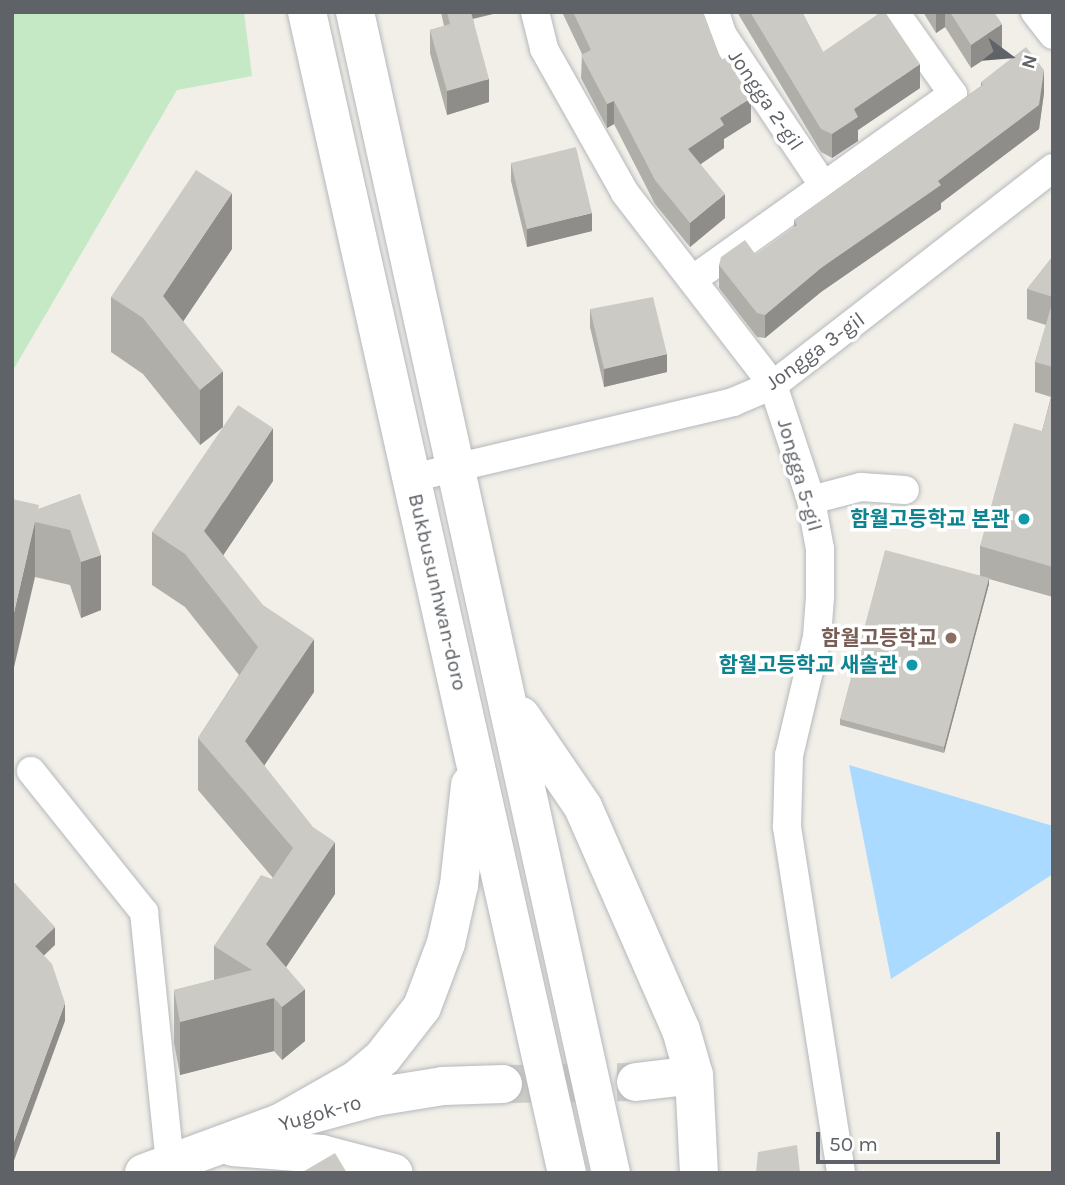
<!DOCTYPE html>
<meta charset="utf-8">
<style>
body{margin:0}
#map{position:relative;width:1065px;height:1185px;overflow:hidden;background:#f1efe8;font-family:Karla,"Noto Sans KR",sans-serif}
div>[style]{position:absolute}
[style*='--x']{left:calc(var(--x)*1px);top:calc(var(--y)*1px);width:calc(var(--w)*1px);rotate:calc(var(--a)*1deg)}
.green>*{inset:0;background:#c5e8c5}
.water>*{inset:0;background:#aadaff}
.secondary-tunnel>*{height:38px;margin-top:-19px;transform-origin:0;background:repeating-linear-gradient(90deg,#ccccc8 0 38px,transparent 0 57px)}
.roads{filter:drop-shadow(0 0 2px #b5b8bc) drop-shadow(0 0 2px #b5b8bc)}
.street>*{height:28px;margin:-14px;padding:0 14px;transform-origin:14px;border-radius:14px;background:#fff}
.secondary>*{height:38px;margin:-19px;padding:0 19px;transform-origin:19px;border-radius:19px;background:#fff}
.wall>*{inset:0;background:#afaea9}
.shaded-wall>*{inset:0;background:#8f8d8a}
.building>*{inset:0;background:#cccac5}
.dots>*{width:19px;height:19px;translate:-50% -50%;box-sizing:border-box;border:4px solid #fff;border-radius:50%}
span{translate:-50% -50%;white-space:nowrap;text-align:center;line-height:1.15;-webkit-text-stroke:7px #fff;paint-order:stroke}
.street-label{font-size:21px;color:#5f6368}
.culture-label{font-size:21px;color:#0d838f;font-weight:700}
.right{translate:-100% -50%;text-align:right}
.education-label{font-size:21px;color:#785e54;font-weight:700}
.frame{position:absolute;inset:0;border:14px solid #5f6368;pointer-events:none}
.north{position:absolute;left:974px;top:21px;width:70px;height:70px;-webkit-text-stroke:5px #fff;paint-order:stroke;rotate:106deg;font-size:19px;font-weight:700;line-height:28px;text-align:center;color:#5f6368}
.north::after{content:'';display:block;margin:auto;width:24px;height:32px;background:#5f6368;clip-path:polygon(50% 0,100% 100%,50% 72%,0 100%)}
.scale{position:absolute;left:816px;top:1132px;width:184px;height:32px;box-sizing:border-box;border:4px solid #5f6368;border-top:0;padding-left:9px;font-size:21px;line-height:24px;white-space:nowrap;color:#5f6368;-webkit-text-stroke:5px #fff;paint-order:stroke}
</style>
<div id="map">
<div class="green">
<div style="clip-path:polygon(12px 12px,244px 12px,252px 76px,177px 90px,12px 372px)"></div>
</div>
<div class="water">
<div style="clip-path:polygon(849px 765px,1053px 826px,1053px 874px,891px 979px)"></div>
</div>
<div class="secondary-tunnel">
<div style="--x:503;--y:1084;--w:133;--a:-0.9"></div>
</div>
<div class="roads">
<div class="street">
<div style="--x:535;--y:12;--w:38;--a:76"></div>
<div style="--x:544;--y:49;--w:165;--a:60.6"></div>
<div style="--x:625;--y:193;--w:242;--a:52.4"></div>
<div style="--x:773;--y:385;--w:121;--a:71.7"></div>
<div style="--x:811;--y:500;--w:50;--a:79.6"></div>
<div style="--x:820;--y:549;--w:48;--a:90"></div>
<div style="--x:820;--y:597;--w:40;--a:94.3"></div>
<div style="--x:817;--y:637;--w:121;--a:103.3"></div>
<div style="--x:789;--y:755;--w:72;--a:91.6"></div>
<div style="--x:787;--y:827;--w:350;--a:81.1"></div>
<div style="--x:715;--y:12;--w:23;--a:72"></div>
<div style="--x:722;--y:34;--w:182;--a:56.2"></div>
<div style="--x:1035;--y:12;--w:29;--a:52"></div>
<div style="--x:695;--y:278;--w:317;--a:-35.5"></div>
<div style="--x:953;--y:94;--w:100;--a:-125.3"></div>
<div style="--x:412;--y:478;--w:330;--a:-13.3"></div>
<div style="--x:733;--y:402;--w:43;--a:-23"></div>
<div style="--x:773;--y:385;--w:354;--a:-37.8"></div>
<div style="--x:811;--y:500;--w:52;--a:-14.6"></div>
<div style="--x:861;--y:487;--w:44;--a:3.9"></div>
<div style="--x:31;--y:771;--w:181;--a:51.3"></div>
<div style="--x:144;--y:912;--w:251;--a:84.1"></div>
</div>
<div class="secondary">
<div style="--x:307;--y:12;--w:1190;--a:77.38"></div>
<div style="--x:355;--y:12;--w:1189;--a:77.57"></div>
<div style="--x:521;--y:716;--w:110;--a:55.7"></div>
<div style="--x:583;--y:807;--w:244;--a:66.3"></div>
<div style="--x:681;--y:1030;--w:47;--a:73.9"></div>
<div style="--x:694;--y:1075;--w:98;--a:87.1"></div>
<div style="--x:636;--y:1082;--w:58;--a:-6.9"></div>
<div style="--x:280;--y:1123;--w:87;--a:-29.5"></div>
<div style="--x:356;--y:1080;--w:35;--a:-40"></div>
<div style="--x:383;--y:1057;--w:63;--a:-52"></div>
<div style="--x:422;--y:1007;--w:68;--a:-69.4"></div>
<div style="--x:446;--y:943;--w:59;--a:-77.4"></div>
<div style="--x:459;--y:885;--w:101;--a:-83.7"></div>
<div style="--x:233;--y:1147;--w:89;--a:4.5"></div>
<div style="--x:322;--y:1154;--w:74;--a:14.8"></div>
<div style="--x:144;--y:1173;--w:145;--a:-20.2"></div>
<div style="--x:280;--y:1123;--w:98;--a:-15.3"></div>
<div style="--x:375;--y:1097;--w:69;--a:-9.2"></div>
<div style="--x:443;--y:1086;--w:60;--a:-1.9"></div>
</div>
</div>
<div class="wall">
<div style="clip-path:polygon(441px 12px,501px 12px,473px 19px,489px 102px,447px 115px,430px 53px,430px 30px,444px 26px)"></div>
<div style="clip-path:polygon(562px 12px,703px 12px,721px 60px,751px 122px,724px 139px,724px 148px,700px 164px,725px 218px,690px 247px,655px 204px,614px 124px,607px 128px,581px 78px,582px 54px)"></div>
<div style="clip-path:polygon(737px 12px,802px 12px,823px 52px,920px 88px,858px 130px,858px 141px,832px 158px,821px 152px)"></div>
<div style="clip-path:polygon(923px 12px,994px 12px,1002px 48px,971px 68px,945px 27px,936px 33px)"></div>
<div style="clip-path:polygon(981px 82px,1044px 93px,1039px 129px,941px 203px,941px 209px,821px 292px,765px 338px,757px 337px,719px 288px,719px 265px,756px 255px,794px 228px,794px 220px,981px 86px)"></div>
<div style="clip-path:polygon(511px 163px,592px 231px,527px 247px,511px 181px)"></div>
<div style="clip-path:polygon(232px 249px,183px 321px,223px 427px,200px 445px,143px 374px,111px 352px,111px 297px)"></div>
<div style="clip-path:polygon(1053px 256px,1053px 597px,989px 579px,989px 584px,944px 753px,840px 725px,840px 719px,980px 575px,980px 546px,1042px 431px,1051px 397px,1035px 392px,1035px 362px,1046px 325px,1027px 319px,1027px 289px)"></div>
<div style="clip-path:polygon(590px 309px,667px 372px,604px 387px,590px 327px)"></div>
<div style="clip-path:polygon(273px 481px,223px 555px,314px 692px,264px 765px,335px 894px,286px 967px,305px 1041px,282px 1060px,274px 1051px,180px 1075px,174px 1043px,174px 990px,214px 980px,214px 946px,273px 878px,198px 790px,198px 738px,239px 675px,185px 607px,152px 585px,152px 532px)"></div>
<div style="clip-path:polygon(80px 494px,101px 610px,81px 618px,70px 585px,35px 577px,12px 499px,39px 509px)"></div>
</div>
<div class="shaded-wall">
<div style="clip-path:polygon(467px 12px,501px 12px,467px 20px)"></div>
<div style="clip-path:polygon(936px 12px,945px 12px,945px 27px,936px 33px)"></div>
<div style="clip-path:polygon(1002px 24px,1002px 48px,971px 68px,971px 45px)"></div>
<div style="clip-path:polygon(920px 64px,920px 88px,858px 130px,858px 141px,832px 158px,832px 134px,854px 109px)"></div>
<div style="clip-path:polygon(1044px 70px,1044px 93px,1039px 129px,941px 203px,941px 209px,821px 292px,765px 338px,765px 315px,821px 268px,938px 181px)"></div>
<div style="clip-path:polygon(489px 79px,489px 102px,447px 115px,447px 91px)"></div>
<div style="clip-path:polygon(751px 98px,751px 122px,724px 139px,724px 148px,688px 173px,688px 149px,720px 118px)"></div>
<div style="clip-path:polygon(614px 101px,614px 124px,607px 128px,607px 104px)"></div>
<div style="clip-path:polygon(232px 193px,232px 249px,166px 347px,163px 296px)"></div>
<div style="clip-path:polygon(725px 194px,725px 218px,690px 247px,690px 223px)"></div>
<div style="clip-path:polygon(592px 213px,592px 231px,527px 247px,527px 229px)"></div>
<div style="clip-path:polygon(667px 354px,667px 372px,604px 387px,604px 369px)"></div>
<div style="clip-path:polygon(223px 371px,223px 427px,200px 445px,200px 390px)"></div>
<div style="clip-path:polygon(273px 428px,273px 481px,206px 581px,204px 531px)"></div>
<div style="clip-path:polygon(35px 522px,35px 577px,12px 676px,12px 621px)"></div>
<div style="clip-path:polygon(101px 555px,101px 610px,81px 618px,81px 562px)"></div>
<div style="clip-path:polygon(989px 578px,989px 584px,944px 753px,944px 747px)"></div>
<div style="clip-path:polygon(314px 639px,314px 692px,245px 794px,245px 741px)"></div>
<div style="clip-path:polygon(335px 842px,335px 894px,266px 997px,266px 944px)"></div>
<div style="clip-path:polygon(55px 927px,55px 945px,35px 964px,35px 946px)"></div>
<div style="clip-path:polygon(305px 989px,305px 1041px,282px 1060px,282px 1007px)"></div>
<div style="clip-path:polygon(274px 998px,274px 1051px,180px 1075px,180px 1022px)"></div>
<div style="clip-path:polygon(65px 1003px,65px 1021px,12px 1166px,12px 1147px)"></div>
</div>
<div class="building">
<div style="clip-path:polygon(447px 12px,471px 12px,489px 79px,447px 91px,430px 30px,450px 24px)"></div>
<div style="clip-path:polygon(573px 12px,703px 12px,721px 60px,727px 57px,751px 98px,720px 118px,724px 125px,688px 149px,725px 194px,690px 223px,655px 180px,614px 101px,607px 104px,581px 55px,591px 50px)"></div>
<div style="clip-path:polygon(750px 12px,802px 12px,823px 52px,881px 12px,885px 12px,920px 64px,854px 109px,858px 117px,832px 134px,821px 129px)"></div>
<div style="clip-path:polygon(950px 12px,994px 12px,1002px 24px,971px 45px)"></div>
<div style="clip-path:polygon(1026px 47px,1044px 70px,1039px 105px,938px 181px,941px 185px,821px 268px,765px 315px,757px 313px,719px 265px,721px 257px,745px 240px,756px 255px,797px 225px,794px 220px,983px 85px,981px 82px)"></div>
<div style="clip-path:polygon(576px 147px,592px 213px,527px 229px,511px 163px)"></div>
<div style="clip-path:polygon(196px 170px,232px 193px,163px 296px,223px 371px,200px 390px,143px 318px,111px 297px)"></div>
<div style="clip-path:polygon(1053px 256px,1053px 297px,1027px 289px)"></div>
<div style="clip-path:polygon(653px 297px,667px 354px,604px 369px,590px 309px)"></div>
<div style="clip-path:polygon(1053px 300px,1053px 367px,1035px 362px)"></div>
<div style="clip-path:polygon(1053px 392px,1053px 567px,980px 546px,1014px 423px,1042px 431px)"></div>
<div style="clip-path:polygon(238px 405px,273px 428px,204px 531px,263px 605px,314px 639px,245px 741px,313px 827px,335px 842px,266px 944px,305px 989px,282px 1007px,274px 998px,180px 1022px,174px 990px,252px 970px,214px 946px,261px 875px,272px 879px,293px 848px,198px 738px,258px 647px,185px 554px,152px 532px)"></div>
<div style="clip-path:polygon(80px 494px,101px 555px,81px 562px,70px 530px,35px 522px,12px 621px,12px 499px,39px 505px,38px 509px)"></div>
<div style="clip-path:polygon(885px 550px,989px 578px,944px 747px,840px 719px)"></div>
<div style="clip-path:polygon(12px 880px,55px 927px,35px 946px,52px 964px,65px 1003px,12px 1147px)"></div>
<div style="clip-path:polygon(797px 1145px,800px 1173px,756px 1173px,758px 1152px)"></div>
<div style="clip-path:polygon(335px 1153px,347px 1173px,301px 1173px)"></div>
</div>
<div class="dots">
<div style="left:1024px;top:519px;background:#0f9aa8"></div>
<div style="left:951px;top:638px;background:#8d6e63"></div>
<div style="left:912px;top:665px;background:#0f9aa8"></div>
</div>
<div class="street-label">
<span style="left:766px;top:100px;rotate:56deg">Jongga 2-gil</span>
<span style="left:815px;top:351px;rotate:-36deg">Jongga 3-gil</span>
<span style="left:800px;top:475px;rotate:74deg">Jongga 5-gil</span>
<span style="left:438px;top:592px;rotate:77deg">Bukbusunhwan-doro</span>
<span style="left:320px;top:1113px;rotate:-16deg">Yugok-ro</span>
</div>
<div class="culture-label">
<span class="right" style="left:1010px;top:519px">함월고등학교 본관</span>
<span class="right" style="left:898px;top:665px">함월고등학교 새솔관</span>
</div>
<div class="education-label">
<span class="right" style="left:937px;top:638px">함월고등학교</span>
</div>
<div class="frame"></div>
<div class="north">N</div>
<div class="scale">50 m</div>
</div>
